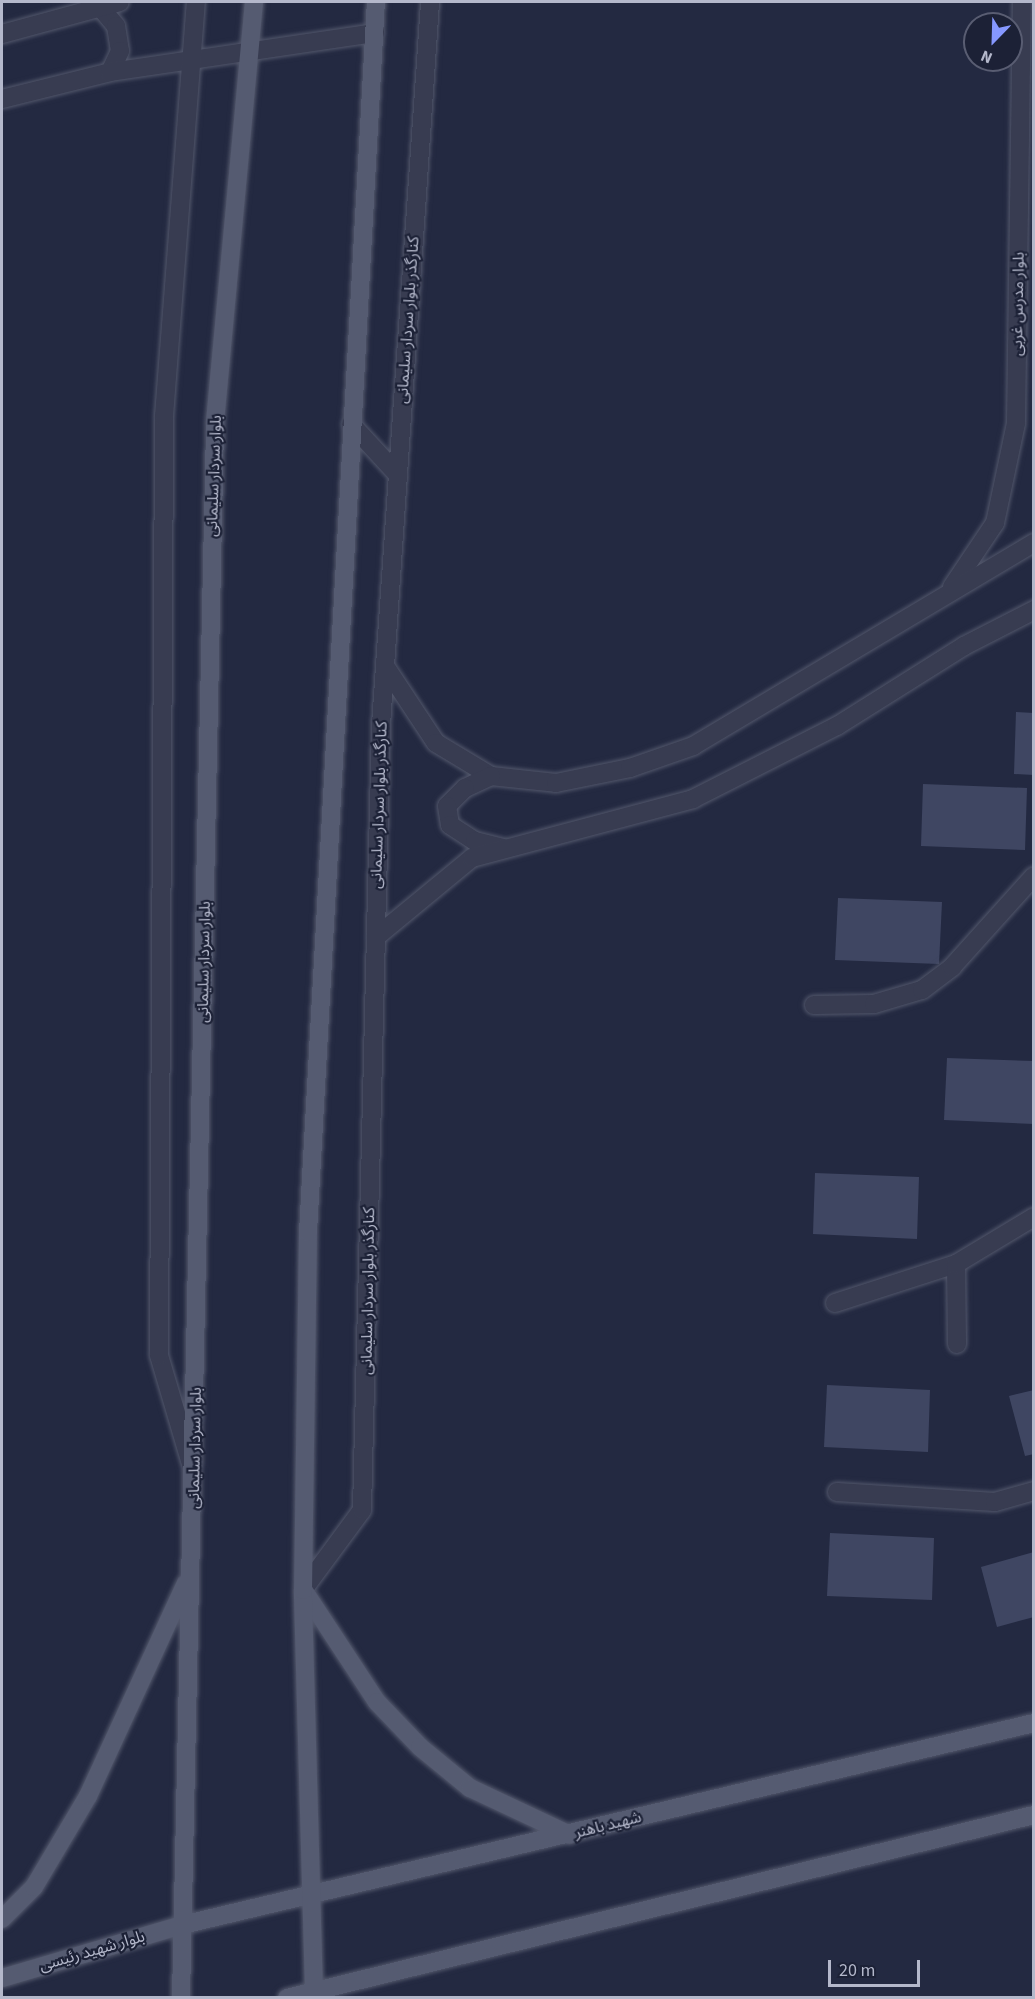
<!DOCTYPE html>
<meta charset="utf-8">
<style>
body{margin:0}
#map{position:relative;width:1035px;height:1999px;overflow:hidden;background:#232941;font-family:"Source Sans 3","Noto Sans Arabic",sans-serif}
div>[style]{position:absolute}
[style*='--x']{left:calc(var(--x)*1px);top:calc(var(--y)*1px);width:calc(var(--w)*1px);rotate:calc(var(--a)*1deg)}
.building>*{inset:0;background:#3f4662}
.roads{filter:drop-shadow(0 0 2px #52576b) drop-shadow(0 0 2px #52576b)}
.minor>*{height:18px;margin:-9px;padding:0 9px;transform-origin:9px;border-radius:9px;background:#383c51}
.major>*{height:18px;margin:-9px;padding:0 9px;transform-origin:9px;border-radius:9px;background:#555b71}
span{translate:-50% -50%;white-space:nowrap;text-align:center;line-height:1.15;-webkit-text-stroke:4.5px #1c2136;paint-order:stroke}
.street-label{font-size:16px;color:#b4b8cb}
.frame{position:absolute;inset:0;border:3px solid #b4b8cb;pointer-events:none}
.north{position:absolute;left:963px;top:12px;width:60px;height:60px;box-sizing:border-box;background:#1c2136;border:2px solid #595d72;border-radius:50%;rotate:203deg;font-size:16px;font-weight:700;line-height:24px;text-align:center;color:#b4b8cb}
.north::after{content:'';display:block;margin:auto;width:21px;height:27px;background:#8698ff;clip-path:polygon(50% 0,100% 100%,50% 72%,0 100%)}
.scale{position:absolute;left:828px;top:1960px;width:92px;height:27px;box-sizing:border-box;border:3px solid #b4b8cb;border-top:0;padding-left:8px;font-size:18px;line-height:21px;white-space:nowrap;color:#b4b8cb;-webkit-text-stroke:4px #1c2136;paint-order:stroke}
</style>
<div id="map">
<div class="building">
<div style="clip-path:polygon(1016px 712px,1034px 713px,1034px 775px,1014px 774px)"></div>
<div style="clip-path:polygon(923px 784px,1027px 788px,1025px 850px,921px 846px)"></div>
<div style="clip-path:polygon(838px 898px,942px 902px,939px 964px,835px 960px)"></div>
<div style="clip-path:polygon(947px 1058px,1034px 1061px,1034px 1124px,944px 1120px)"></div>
<div style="clip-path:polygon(815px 1173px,919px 1177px,917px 1239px,813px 1234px)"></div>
<div style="clip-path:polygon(827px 1385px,930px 1390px,928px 1452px,824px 1447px)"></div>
<div style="clip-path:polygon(1034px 1390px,1034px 1454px,1025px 1456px,1009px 1396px)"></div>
<div style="clip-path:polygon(830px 1533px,934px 1538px,932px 1600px,827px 1596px)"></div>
<div style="clip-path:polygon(1034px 1552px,1034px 1617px,997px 1627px,981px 1567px)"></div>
</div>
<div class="roads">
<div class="minor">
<div style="--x:100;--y:7;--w:25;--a:50"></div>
<div style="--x:116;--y:26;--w:25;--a:81"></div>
<div style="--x:120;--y:51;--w:23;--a:115"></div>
<div style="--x:2;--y:34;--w:122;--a:-15.2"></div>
<div style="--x:2;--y:99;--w:111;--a:-14"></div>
<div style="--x:110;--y:72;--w:268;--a:-8.4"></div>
<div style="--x:351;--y:424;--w:69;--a:47.3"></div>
<div style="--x:952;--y:587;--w:77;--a:-56.1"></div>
<div style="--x:995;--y:523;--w:102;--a:-78.1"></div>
<div style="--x:1016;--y:423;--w:421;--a:-89.2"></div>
<div style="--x:385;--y:666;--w:92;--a:56.5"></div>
<div style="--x:436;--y:743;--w:64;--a:31"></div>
<div style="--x:491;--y:776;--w:65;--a:6.1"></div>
<div style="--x:556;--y:783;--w:76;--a:-11.5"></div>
<div style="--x:630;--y:768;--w:67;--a:-19.2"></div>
<div style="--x:693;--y:746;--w:397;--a:-30.8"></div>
<div style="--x:491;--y:776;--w:29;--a:155"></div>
<div style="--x:465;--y:788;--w:25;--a:135"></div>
<div style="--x:447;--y:806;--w:19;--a:81"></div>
<div style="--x:450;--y:825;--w:30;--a:33"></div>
<div style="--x:475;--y:841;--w:30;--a:14"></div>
<div style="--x:376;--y:937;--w:124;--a:-39.5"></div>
<div style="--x:472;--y:858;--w:229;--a:-14.9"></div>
<div style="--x:693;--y:799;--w:161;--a:-26.9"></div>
<div style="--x:837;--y:726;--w:150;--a:-32.2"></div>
<div style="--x:964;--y:646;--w:79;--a:-27.2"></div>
<div style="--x:814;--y:1005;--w:60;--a:-1"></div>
<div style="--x:874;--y:1004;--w:50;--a:-16.3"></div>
<div style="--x:922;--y:990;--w:38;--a:-37"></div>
<div style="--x:952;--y:967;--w:122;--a:-48"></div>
<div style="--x:835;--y:1303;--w:127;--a:-17.9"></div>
<div style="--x:957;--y:1344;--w:80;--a:-90.7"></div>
<div style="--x:956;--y:1264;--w:91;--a:-31.1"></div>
<div style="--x:191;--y:1464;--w:114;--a:-106.4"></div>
<div style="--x:159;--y:1355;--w:939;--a:-89.69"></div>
<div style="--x:164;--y:416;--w:415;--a:-85.6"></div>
<div style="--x:837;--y:1492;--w:158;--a:3.6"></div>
<div style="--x:995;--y:1502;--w:41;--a:-15.8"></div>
<div style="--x:303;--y:1590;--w:99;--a:-53.6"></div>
<div style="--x:362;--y:1510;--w:785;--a:-88.61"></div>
<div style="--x:381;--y:725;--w:725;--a:-86.12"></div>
</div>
<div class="major">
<div style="--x:304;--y:1591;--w:133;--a:56.7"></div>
<div style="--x:377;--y:1702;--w:62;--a:46.3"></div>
<div style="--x:420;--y:1747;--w:65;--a:39.4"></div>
<div style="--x:470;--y:1788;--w:110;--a:25.2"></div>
<div style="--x:2;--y:1919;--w:45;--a:-45"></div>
<div style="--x:34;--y:1887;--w:106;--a:-59.3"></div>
<div style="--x:88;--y:1796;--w:234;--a:-65.3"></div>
<div style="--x:2;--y:1978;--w:188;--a:-16.4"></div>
<div style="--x:182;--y:1925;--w:876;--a:-13.34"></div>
<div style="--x:314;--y:1992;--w:402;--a:-91.6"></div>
<div style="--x:303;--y:1590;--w:358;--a:-89.2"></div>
<div style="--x:308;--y:1232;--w:1232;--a:-86.84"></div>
<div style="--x:181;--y:1998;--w:1576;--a:-88.76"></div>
<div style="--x:215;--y:422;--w:422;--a:-84.7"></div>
<div style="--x:287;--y:1998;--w:769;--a:-13.77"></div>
</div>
</div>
<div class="street-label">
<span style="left:1018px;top:304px;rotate:-89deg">بلوار مدرس غربی</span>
<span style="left:408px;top:320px;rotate:-86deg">کنارگذر بلوار سردار سلیمانی</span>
<span style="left:214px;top:476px;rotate:-88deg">بلوار سردار سلیمانی</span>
<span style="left:379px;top:805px;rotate:-88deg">کنارگذر بلوار سردار سلیمانی</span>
<span style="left:204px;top:962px;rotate:-89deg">بلوار سردار سلیمانی</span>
<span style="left:368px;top:1291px;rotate:-89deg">کنارگذر بلوار سردار سلیمانی</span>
<span style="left:195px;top:1448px;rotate:-89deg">بلوار سردار سلیمانی</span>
<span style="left:608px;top:1825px;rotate:-14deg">شهید باهنر</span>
<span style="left:92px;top:1951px;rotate:-16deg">بلوار شهید رئیسی</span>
</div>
<div class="frame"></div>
<div class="north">N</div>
<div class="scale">20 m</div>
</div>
